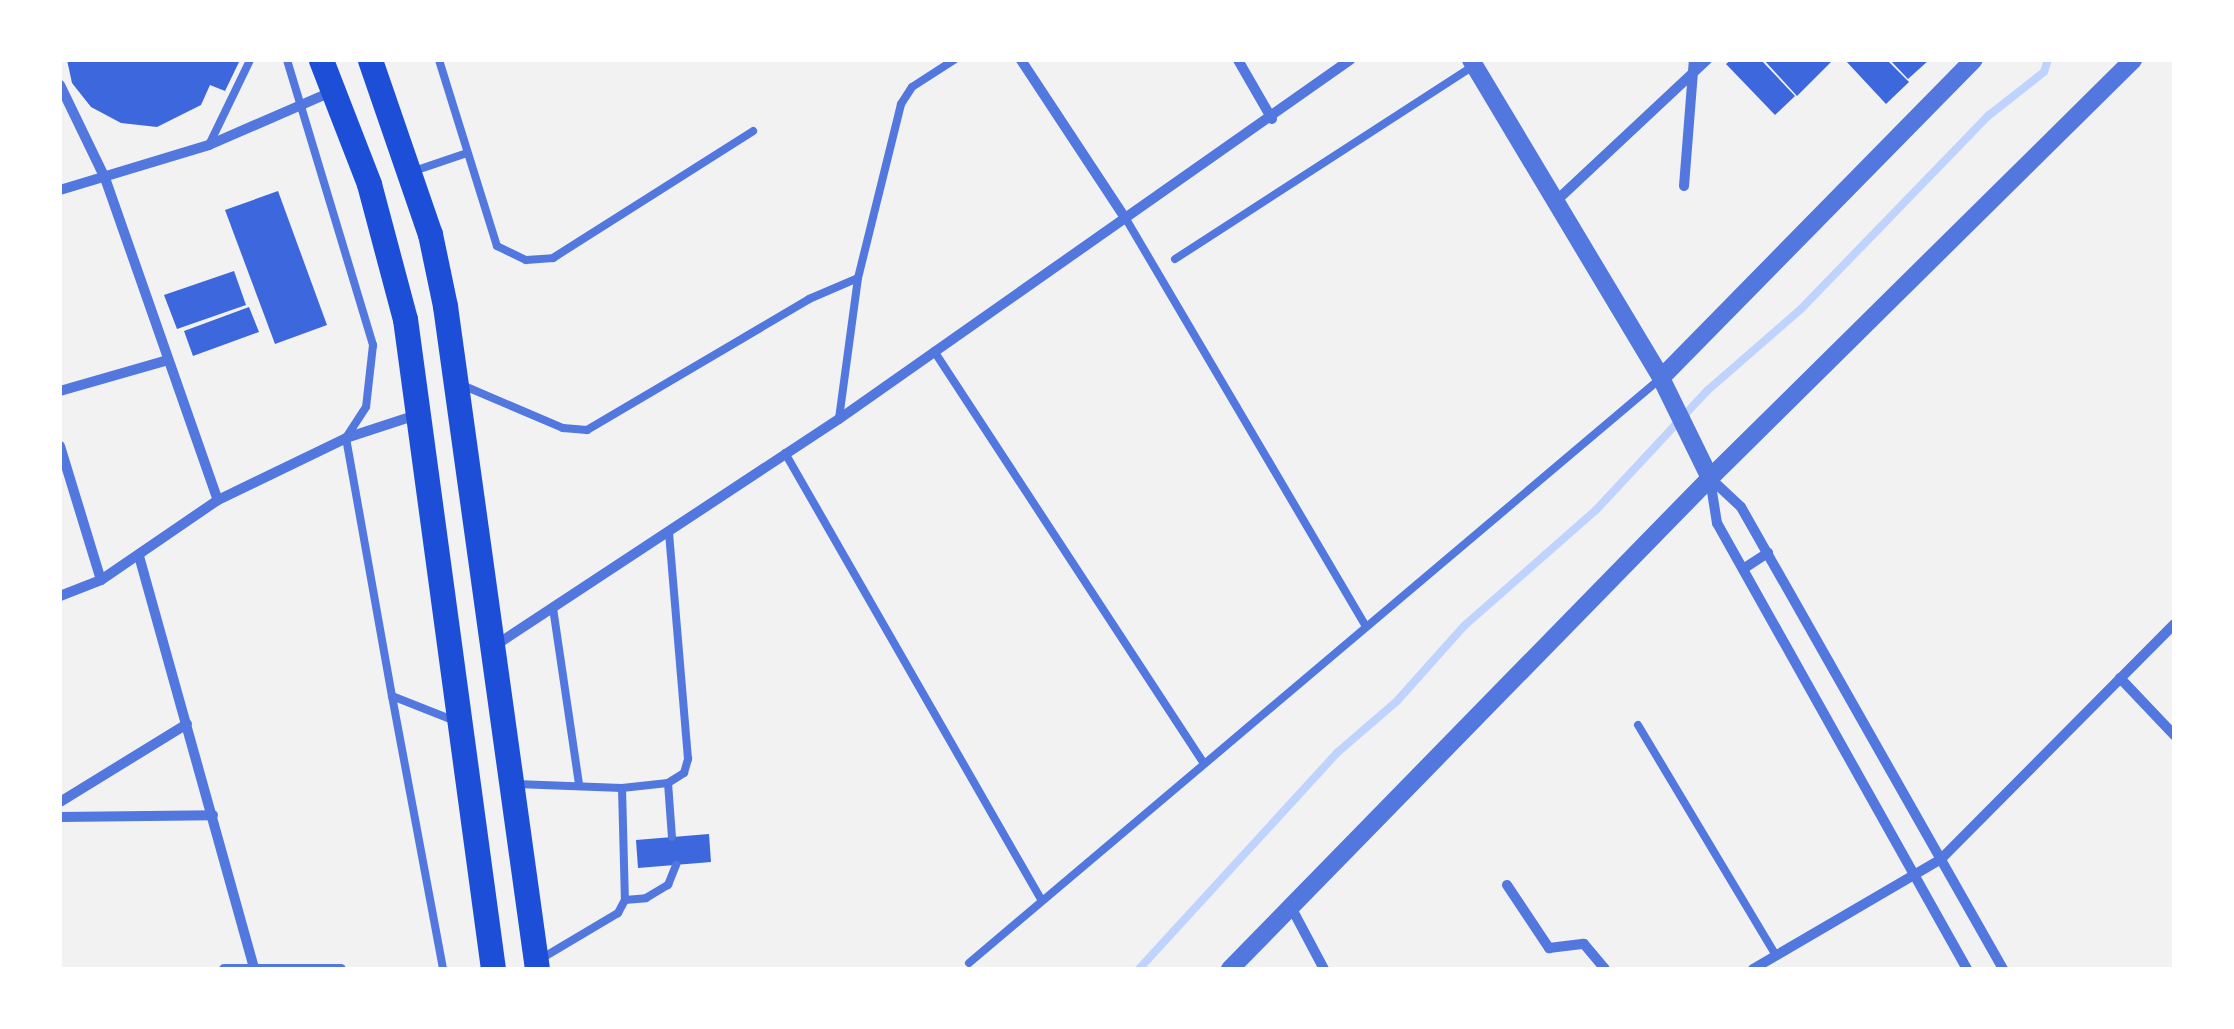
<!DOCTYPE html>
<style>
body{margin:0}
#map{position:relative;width:2234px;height:1029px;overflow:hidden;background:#f2f2f2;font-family:"Alegreya Sans",sans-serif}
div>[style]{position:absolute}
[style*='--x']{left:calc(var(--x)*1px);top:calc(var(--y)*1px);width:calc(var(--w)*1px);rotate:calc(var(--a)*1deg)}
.stream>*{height:8px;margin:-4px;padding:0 4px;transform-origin:4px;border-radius:4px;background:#bfd3fe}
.building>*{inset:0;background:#3d67dc}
.service>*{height:8px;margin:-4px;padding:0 4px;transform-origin:4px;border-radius:4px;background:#5277de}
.minor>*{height:10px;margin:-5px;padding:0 5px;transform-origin:5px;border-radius:5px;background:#5277de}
.tertiary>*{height:18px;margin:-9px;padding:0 9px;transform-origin:9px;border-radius:9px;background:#5277de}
.primary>*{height:25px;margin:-12.5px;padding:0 12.5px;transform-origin:12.5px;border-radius:12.5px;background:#1d4ed8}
span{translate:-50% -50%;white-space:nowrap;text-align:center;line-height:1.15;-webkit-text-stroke:9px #fff;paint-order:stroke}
.frame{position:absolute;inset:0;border:62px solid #fff;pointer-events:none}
</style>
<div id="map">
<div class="stream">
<div style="--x:1139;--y:969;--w:294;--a:-47.5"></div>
<div style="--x:1338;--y:752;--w:78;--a:-40.8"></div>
<div style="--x:1397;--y:701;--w:101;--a:-48.2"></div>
<div style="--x:1464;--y:626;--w:176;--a:-41.3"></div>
<div style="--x:1596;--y:510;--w:164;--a:-47"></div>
<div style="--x:1708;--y:390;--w:123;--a:-41.1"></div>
<div style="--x:1801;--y:309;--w:269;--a:-45.9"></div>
<div style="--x:1988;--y:116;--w:71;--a:-38.2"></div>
<div style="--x:2044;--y:72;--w:13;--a:-72"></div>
</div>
<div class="building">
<div style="clip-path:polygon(67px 60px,159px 62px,240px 60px,225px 91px,210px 85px,201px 105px,157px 127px,121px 123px,91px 107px,72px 83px)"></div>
<div style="clip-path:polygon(1731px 60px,1761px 60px,1795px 96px,1775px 115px,1726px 64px)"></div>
<div style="clip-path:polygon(1764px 60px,1833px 60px,1797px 96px)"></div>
<div style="clip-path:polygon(1845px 60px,1887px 60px,1909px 82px,1886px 104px)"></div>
<div style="clip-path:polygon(1890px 60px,1929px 60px,1908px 79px)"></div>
<div style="clip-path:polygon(278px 191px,327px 325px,275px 344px,225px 210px)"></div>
<div style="clip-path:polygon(234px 271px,246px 305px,177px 329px,164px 295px)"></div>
<div style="clip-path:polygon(249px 307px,259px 332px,193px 356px,184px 331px)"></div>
<div style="clip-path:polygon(709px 834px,711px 862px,638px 868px,636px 840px)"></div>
</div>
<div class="service">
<div style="--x:287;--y:60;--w:298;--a:73.2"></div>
<div style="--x:373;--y:345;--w:62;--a:96.4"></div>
<div style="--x:366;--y:407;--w:37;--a:123"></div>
<div style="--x:346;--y:438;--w:262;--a:79.9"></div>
<div style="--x:392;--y:696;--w:66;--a:21.5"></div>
<div style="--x:439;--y:60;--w:195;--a:72.7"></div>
<div style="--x:497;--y:246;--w:32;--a:26"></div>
<div style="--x:526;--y:260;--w:27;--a:-4"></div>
<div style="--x:553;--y:258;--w:237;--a:-32.4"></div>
<div style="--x:209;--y:145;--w:94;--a:-64.2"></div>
<div style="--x:414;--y:171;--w:56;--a:-18.8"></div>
<div style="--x:1126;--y:219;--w:472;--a:59.5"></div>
<div style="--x:1175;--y:259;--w:355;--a:-32.9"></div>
<div style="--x:858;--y:278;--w:179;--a:-76.1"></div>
<div style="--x:901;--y:104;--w:20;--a:-57"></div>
<div style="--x:912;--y:87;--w:50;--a:-32.7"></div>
<div style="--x:934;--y:351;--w:493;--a:56.8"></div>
<div style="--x:462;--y:385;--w:110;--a:23.1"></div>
<div style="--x:563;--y:428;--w:24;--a:5"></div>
<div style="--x:587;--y:430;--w:258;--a:-30.5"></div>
<div style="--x:809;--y:299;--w:53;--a:-23.2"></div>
<div style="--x:858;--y:278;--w:142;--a:97.7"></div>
<div style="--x:785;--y:453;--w:516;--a:60.16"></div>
<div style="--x:553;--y:608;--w:179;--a:81.6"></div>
<div style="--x:392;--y:696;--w:278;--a:79.4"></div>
<div style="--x:1638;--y:725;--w:269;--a:59.1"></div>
<div style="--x:668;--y:783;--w:54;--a:85.8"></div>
<div style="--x:516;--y:784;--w:106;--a:2.2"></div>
<div style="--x:622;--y:788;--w:112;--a:88.5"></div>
<div style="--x:625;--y:900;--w:15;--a:118"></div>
<div style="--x:618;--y:913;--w:92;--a:149.3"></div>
<div style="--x:622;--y:788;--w:46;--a:-6.2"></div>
<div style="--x:668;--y:783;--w:19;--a:-32"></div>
<div style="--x:684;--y:773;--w:15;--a:-74"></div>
<div style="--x:688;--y:759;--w:228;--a:-94.8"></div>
<div style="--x:625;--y:900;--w:21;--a:-5"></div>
<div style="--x:646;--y:898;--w:26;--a:-31"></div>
<div style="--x:668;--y:885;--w:22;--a:-68"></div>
<div style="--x:969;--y:963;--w:906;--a:-40.21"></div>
</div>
<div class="minor">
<div style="--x:1021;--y:60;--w:191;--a:56.6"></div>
<div style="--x:1238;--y:60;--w:68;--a:60"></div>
<div style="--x:60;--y:85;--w:103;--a:64.2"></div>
<div style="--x:105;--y:178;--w:341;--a:70.7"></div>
<div style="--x:1684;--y:186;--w:126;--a:-85.5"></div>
<div style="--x:60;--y:190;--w:156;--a:-16.8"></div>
<div style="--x:209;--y:145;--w:133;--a:-23.5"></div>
<div style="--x:1555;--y:202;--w:208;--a:-43.1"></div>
<div style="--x:60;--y:391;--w:112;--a:-16"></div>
<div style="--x:60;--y:446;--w:140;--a:73"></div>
<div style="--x:1710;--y:478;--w:42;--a:43.1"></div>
<div style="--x:1741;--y:507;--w:531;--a:60.44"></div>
<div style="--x:1710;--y:479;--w:45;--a:81"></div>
<div style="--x:1717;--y:523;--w:511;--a:60.73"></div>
<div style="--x:139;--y:556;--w:428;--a:74.4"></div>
<div style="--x:1743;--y:569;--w:30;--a:-33"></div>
<div style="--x:60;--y:596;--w:44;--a:-21.3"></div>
<div style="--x:101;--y:580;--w:142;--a:-34.4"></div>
<div style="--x:218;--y:500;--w:142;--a:-25.8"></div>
<div style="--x:346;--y:438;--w:74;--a:-18.2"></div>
<div style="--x:493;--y:647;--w:414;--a:-33.4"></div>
<div style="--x:839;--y:419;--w:625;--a:-35.09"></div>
<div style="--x:2120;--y:678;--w:79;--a:46.5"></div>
<div style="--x:60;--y:802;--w:149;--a:-31.6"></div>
<div style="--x:60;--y:817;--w:153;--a:-0.7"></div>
<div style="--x:1507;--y:885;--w:76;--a:56.3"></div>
<div style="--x:1549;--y:948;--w:35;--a:-7"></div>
<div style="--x:1584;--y:944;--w:33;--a:50"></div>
<div style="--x:1291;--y:907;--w:70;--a:62"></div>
<div style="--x:224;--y:969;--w:117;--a:0"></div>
<div style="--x:1753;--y:969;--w:218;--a:-30.3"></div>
<div style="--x:1941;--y:859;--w:331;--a:-45.2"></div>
</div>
<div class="tertiary">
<div style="--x:1471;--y:60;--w:370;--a:59.1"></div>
<div style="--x:1661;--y:378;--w:111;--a:63.9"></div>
<div style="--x:1661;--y:378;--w:446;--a:-45.5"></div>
<div style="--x:1230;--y:969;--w:687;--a:-45.65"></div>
<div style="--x:1710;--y:478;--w:595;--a:-44.66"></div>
</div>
<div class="primary">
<div style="--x:321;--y:60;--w:133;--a:68.8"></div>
<div style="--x:369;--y:184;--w:140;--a:75.1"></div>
<div style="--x:405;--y:319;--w:656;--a:82.29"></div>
<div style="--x:370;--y:60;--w:184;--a:71"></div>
<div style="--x:430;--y:234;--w:74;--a:78.2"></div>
<div style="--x:445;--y:306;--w:669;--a:82.1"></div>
</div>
<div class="frame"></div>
</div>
